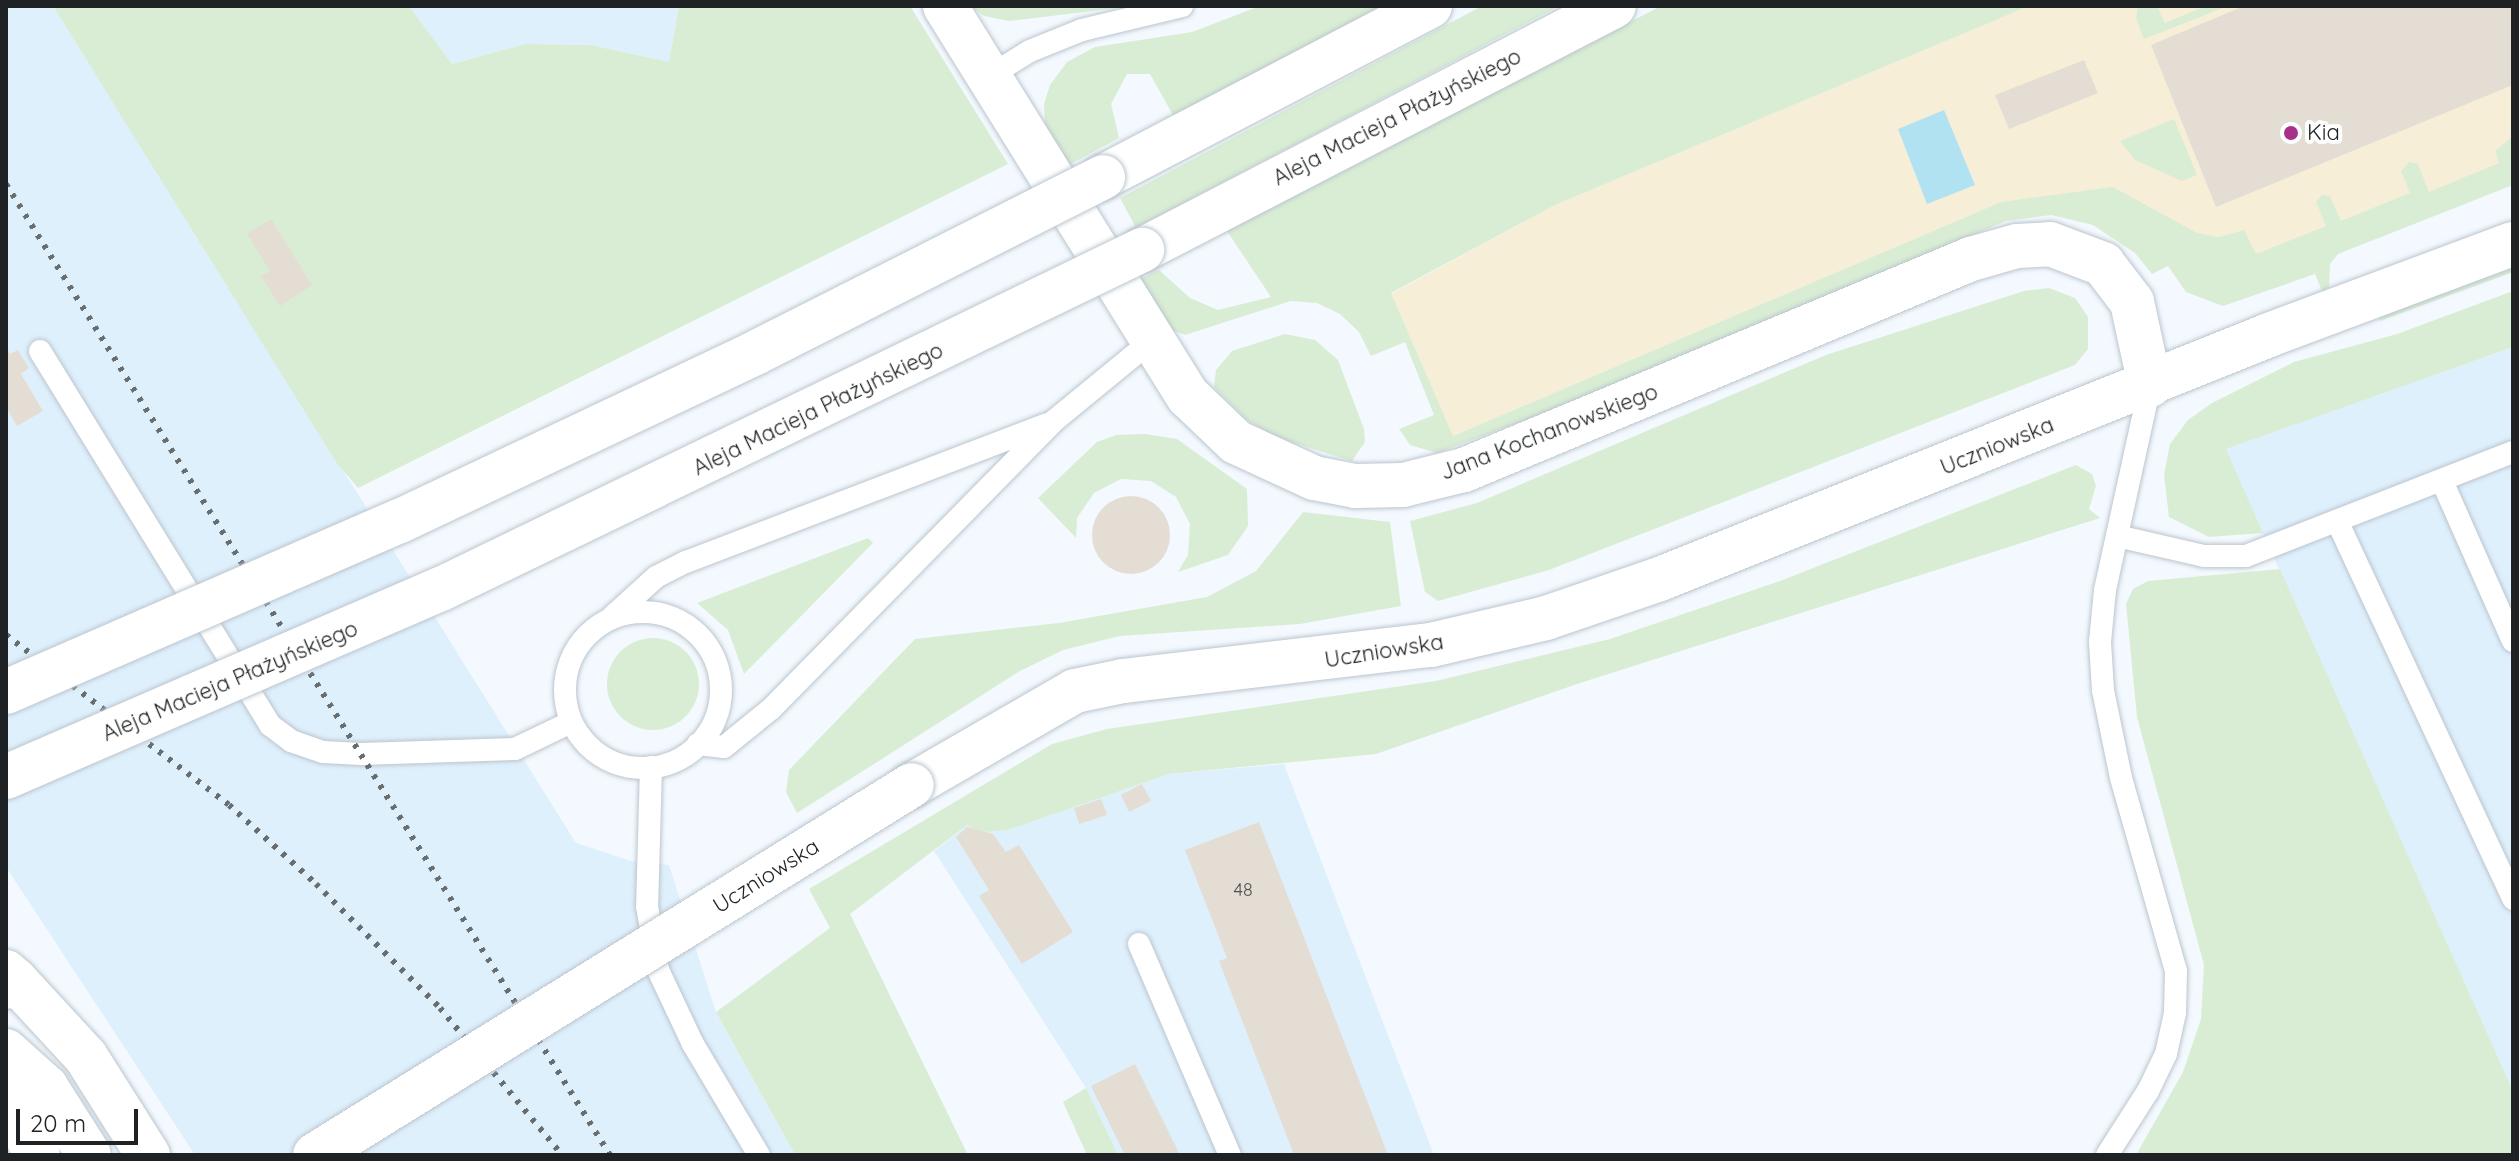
<!DOCTYPE html>
<meta charset="utf-8">
<style>
body{margin:0}
#map{position:relative;width:2519px;height:1161px;overflow:hidden;background:#f3f9fe;font-family:Quicksand,sans-serif}
div>[style]{position:absolute}
[style*='--x']{left:calc(var(--x)*1px);top:calc(var(--y)*1px);width:calc(var(--w)*1px);rotate:calc(var(--a)*1deg)}
.commercial>*{inset:0;background:#f7eed8}
.built>*{inset:0;background:#dff0fd}
.green>*{inset:0;background:#d9edd4}
.round{border-radius:50%}
.water>*{inset:0;background:#b0e2f2}
.building>*{inset:0;background:#e4ddd3}
.roads{filter:drop-shadow(0 0 2px #bbc5cd) drop-shadow(0 0 2px #bbc5cd)}
.lane>*{height:22px;margin:-11px;padding:0 11px;transform-origin:11px;border-radius:11px;background:#fff}
.lane>.ring{margin:-11px;padding:0;box-sizing:content-box;background:none;border:22px solid #fff;border-radius:50%}
.street>*{height:44px;margin:-22px;padding:0 22px;transform-origin:22px;border-radius:22px;background:#fff}
.secondary>*{height:44px;margin:-22px;padding:0 22px;transform-origin:22px;border-radius:22px;background:#fff}
.rail>*{height:6px;margin-top:-3px;transform-origin:0;background:repeating-linear-gradient(90deg,#686d70 0 4px,transparent 0 12px)}
.bridges{filter:drop-shadow(0 0 2px #bbc5cd) drop-shadow(0 0 2px #bbc5cd)}
.street-bridge>*{height:44px;margin:-22px;padding:0 22px;transform-origin:22px;border-radius:22px;background:#fff}
.secondary-bridge>*{height:44px;margin:-22px;padding:0 22px;transform-origin:22px;border-radius:22px;background:#fff}
.dots>*{width:22px;height:22px;translate:-50% -50%;box-sizing:border-box;border:4px solid #fff;border-radius:50%}
span{translate:-50% -50%;white-space:nowrap;text-align:center;line-height:1.15;-webkit-text-stroke:8px #fff;paint-order:stroke}
.number-label{font-size:18px;color:#505150}
.number-label span{-webkit-text-stroke-width:0}
.street-label{font-size:22px;color:#1e2224}
.poi-label{font-size:22px;color:#1e2224}
.left{translate:0 -50%;text-align:left}
.frame{position:absolute;inset:0;border:8px solid #1e2224;pointer-events:none}
.scale{position:absolute;left:16px;top:1109px;width:122px;height:36px;box-sizing:border-box;border:4px solid #1e2224;border-top:0;padding-left:10px;font-size:24px;line-height:28px;white-space:nowrap;color:#1e2224;-webkit-text-stroke:6px #fff;paint-order:stroke}
</style>
<div id="map">
<div class="commercial">
<div style="clip-path:polygon(2029px 6px,2513px 6px,2513px 180px,2280px 272px,2217px 247px,2001px 202px,1453px 436px,1391px 294px,1555px 205px)"></div>
</div>
<div class="built">
<div style="clip-path:polygon(6px 6px,53px 6px,576px 843px,631px 861px,669px 865px,716px 1012px,795px 1155px,195px 1155px,6px 867px)"></div>
<div style="clip-path:polygon(409px 6px,679px 6px,669px 62px,591px 45px,525px 44px,452px 64px)"></div>
<div style="clip-path:polygon(2513px 347px,2513px 1091px,2225px 449px)"></div>
<div style="clip-path:polygon(1284px 764px,1434px 1155px,1118px 1155px,1086px 1088px,934px 851px,967px 825px,1008px 830px,1169px 774px)"></div>
</div>
<div class="green">
<div style="clip-path:polygon(53px 6px,409px 6px,452px 64px,525px 44px,591px 45px,669px 62px,679px 6px,910px 6px,1008px 164px,358px 488px,336px 462px)"></div>
<div style="clip-path:polygon(970px 6px,1134px 6px,1009px 21px,984px 16px)"></div>
<div style="clip-path:polygon(1260px 6px,1383px 6px,1174px 117px,1150px 74px,1127px 74px,1111px 104px,1119px 138px,1065px 167px,1045px 123px,1044px 104px,1050px 85px,1067px 62px,1095px 47px,1192px 32px)"></div>
<div style="clip-path:polygon(1482px 6px,1559px 6px,1136px 228px,1120px 198px)"></div>
<div style="clip-path:polygon(1661px 6px,2029px 6px,1555px 205px,1391px 293px,1453px 436px,2001px 202px,2113px 187px,2197px 233px,2219px 237px,2244px 230px,2256px 254px,2326px 226px,2316px 202px,2322px 195px,2330px 196px,2341px 221px,2410px 193px,2401px 171px,2409px 162px,2418px 164px,2429px 192px,2499px 163px,2495px 151px,2513px 136px,2513px 185px,2338px 254px,2330px 264px,2329px 288px,2322px 291px,2315px 274px,2223px 306px,2186px 292px,2168px 266px,2152px 274px,2135px 253px,2093px 225px,2051px 215px,2006px 221px,1640px 377px,1437px 453px,1410px 445px,1399px 429px,1434px 415px,1405px 342px,1371px 356px,1359px 332px,1340px 314px,1317px 303px,1291px 301px,1185px 335px,1169px 329px,1138px 280px,1159px 270px,1190px 298px,1218px 310px,1271px 297px,1227px 231px)"></div>
<div style="clip-path:polygon(2138px 6px,2157px 6px,2165px 23px,2206px 6px,2228px 6px,2144px 39px,2136px 19px)"></div>
<div style="clip-path:polygon(2174px 119px,2197px 175px,2182px 181px,2135px 160px,2120px 141px)"></div>
<div style="clip-path:polygon(2513px 263px,2513px 272px,2380px 321px,2377px 313px)"></div>
<div style="clip-path:polygon(2049px 288px,2075px 298px,2088px 317px,2088px 349px,2075px 365px,1549px 570px,1438px 601px,1425px 592px,1410px 521px,1477px 503px,1826px 355px,2024px 291px)"></div>
<div style="clip-path:polygon(2513px 291px,2513px 347px,2226px 449px,2263px 533px,2209px 537px,2169px 517px,2164px 475px,2170px 444px,2188px 420px,2212px 403px,2294px 362px,2397px 334px)"></div>
<div style="clip-path:polygon(1285px 334px,1315px 340px,1338px 360px,1364px 429px,1365px 442px,1352px 461px,1275px 437px,1246px 419px,1214px 387px,1216px 370px,1232px 351px)"></div>
<div style="clip-path:polygon(1145px 434px,1177px 439px,1247px 489px,1248px 526px,1228px 555px,1178px 572px,1188px 555px,1190px 524px,1176px 497px,1151px 481px,1121px 479px,1094px 493px,1077px 518px,1076px 538px,1038px 498px,1097px 442px,1116px 435px)"></div>
<div style="clip-path:polygon(2076px 465px,2092px 474px,2096px 486px,2089px 509px,2100px 518px,1580px 683px,1376px 754px,1169px 774px,1008px 830px,981px 832px,967px 825px,850px 914px,968px 1155px,795px 1155px,716px 1012px,830px 928px,809px 889px,1052px 744px,1107px 729px,1436px 681px,1610px 639px,1780px 581px)"></div>
<div style="clip-path:polygon(1303px 512px,1390px 522px,1401px 606px,1300px 624px,1120px 636px,1063px 650px,1020px 671px,797px 813px,786px 792px,789px 770px,915px 639px,1059px 623px,1207px 597px,1256px 571px)"></div>
<div style="clip-path:polygon(868px 538px,873px 543px,744px 674px,728px 630px,697px 603px)"></div>
<div style="clip-path:polygon(2280px 569px,2513px 1091px,2513px 1155px,2136px 1155px,2183px 1072px,2201px 1019px,2204px 965px,2137px 717px,2126px 604px,2133px 589px,2148px 581px)"></div>
<div class="round" style="left:607px;top:638px;width:92px;height:92px"></div>
<div style="clip-path:polygon(1086px 1088px,1118px 1155px,1087px 1155px,1063px 1102px)"></div>
</div>
<div class="water">
<div style="clip-path:polygon(1944px 110px,1975px 185px,1927px 204px,1898px 129px)"></div>
</div>
<div class="building">
<div style="clip-path:polygon(2244px 6px,2513px 6px,2513px 85px,2216px 207px,2151px 45px)"></div>
<div style="clip-path:polygon(2084px 60px,2098px 93px,2009px 129px,1995px 95px)"></div>
<div style="clip-path:polygon(271px 219px,312px 285px,280px 306px,261px 276px,270px 271px,247px 234px)"></div>
<div style="clip-path:polygon(6px 348px,10px 354px,18px 350px,29px 368px,21px 374px,43px 411px,17px 426px,6px 407px)"></div>
<div class="round" style="left:1092px;top:496px;width:78px;height:78px"></div>
<div style="clip-path:polygon(1142px 784px,1151px 801px,1129px 812px,1121px 795px)"></div>
<div style="clip-path:polygon(1101px 799px,1107px 815px,1079px 824px,1074px 808px)"></div>
<div style="clip-path:polygon(1259px 822px,1301px 930px,1388px 1155px,1294px 1155px,1219px 961px,1227px 958px,1185px 850px)"></div>
<div style="clip-path:polygon(967px 827px,993px 834px,1006px 852px,1019px 845px,1073px 932px,1022px 964px,979px 896px,989px 890px,956px 837px)"></div>
<div style="clip-path:polygon(1135px 1064px,1180px 1155px,1125px 1155px,1091px 1086px)"></div>
</div>
<div class="roads">
<div class="lane">
<div style="--x:988;--y:77;--w:49;--a:-31.8"></div>
<div style="--x:1030;--y:51;--w:56;--a:-22"></div>
<div style="--x:1082;--y:30;--w:103;--a:-13.5"></div>
<div style="--x:40;--y:351;--w:439;--a:58.4"></div>
<div style="--x:270;--y:725;--w:26;--a:37"></div>
<div style="--x:291;--y:741;--w:34;--a:19"></div>
<div style="--x:323;--y:752;--w:38;--a:3"></div>
<div style="--x:361;--y:754;--w:154;--a:-1.9"></div>
<div style="--x:515;--y:749;--w:62;--a:-25.7"></div>
<div style="--x:2442;--y:481;--w:175;--a:66.1"></div>
<div style="--x:2338;--y:523;--w:415;--a:65"></div>
<div style="--x:2117;--y:536;--w:89;--a:12.9"></div>
<div style="--x:2204;--y:556;--w:42;--a:0"></div>
<div style="--x:2246;--y:556;--w:287;--a:-21.3"></div>
<div class="ring" style="left:565px;top:612px;width:134px;height:134px"></div>
<div style="--x:612;--y:617;--w:59;--a:-42.3"></div>
<div style="--x:656;--y:577;--w:34;--a:-27"></div>
<div style="--x:686;--y:562;--w:386;--a:-20.9"></div>
<div style="--x:698;--y:744;--w:26;--a:7"></div>
<div style="--x:724;--y:747;--w:60;--a:-39"></div>
<div style="--x:771;--y:709;--w:405;--a:-45.5"></div>
<div style="--x:1055;--y:420;--w:123;--a:-39.4"></div>
<div style="--x:651;--y:767;--w:139;--a:91.6"></div>
<div style="--x:647;--y:906;--w:65;--a:80.2"></div>
<div style="--x:658;--y:970;--w:82;--a:64.7"></div>
<div style="--x:693;--y:1044;--w:129;--a:59.3"></div>
<div style="--x:1139;--y:944;--w:230;--a:66.7"></div>
<div style="--x:2107;--y:1155;--w:76;--a:-57.4"></div>
<div style="--x:2148;--y:1091;--w:41;--a:-64.1"></div>
<div style="--x:2166;--y:1054;--w:42;--a:-77.6"></div>
<div style="--x:2175;--y:1013;--w:42;--a:-88.6"></div>
<div style="--x:2176;--y:971;--w:201;--a:-105.9"></div>
<div style="--x:2121;--y:778;--w:90;--a:-101.6"></div>
<div style="--x:2103;--y:690;--w:48;--a:-93.6"></div>
<div style="--x:2100;--y:642;--w:52;--a:-84.5"></div>
<div style="--x:2105;--y:590;--w:210;--a:-77.6"></div>
</div>
<div class="street">
<div style="--x:945;--y:6;--w:460;--a:58.1"></div>
<div style="--x:1188;--y:396;--w:66;--a:43.8"></div>
<div style="--x:1236;--y:442;--w:86;--a:24.8"></div>
<div style="--x:1314;--y:478;--w:42;--a:11"></div>
<div style="--x:1355;--y:486;--w:48;--a:-1.2"></div>
<div style="--x:1403;--y:485;--w:63;--a:-13.8"></div>
<div style="--x:1464;--y:470;--w:549;--a:-22.6"></div>
<div style="--x:1971;--y:259;--w:48;--a:-15.8"></div>
<div style="--x:2017;--y:246;--w:33;--a:-3"></div>
<div style="--x:2050;--y:244;--w:57;--a:20.7"></div>
<div style="--x:2103;--y:264;--w:48;--a:52.7"></div>
<div style="--x:2132;--y:302;--w:85;--a:77.8"></div>
<div style="--x:912;--y:785;--w:188;--a:-30"></div>
<div style="--x:1075;--y:691;--w:49;--a:-11.8"></div>
<div style="--x:1123;--y:681;--w:310;--a:-6.7"></div>
<div style="--x:1431;--y:645;--w:118;--a:-13.2"></div>
<div style="--x:1546;--y:618;--w:120;--a:-18.9"></div>
<div style="--x:1660;--y:579;--w:656;--a:-21.83"></div>
<div style="--x:2269;--y:335;--w:260;--a:-20.5"></div>
<div style="--x:15;--y:980;--w:105;--a:47.3"></div>
<div style="--x:86;--y:1057;--w:116;--a:57.7"></div>
<div style="--x:6;--y:1051;--w:54;--a:42"></div>
<div style="--x:46;--y:1087;--w:80;--a:57.7"></div>
<div style="--x:6;--y:1103;--w:61;--a:58.4"></div>
</div>
<div class="secondary">
<div style="--x:1103;--y:177;--w:369;--a:-27.6"></div>
<div style="--x:1142;--y:250;--w:531;--a:-27.34"></div>
<div style="--x:6;--y:972;--w:12;--a:42"></div>
<div style="--x:15;--y:980;--w:11;--a:142"></div>
</div>
</div>
<div class="rail">
<div style="--x:6;--y:184;--w:1144;--a:58.12"></div>
<div style="--x:6;--y:635;--w:280;--a:37.3"></div>
<div style="--x:229;--y:805;--w:118;--a:42.2"></div>
<div style="--x:316;--y:884;--w:175;--a:45"></div>
<div style="--x:440;--y:1008;--w:191;--a:50.3"></div>
</div>
<div class="bridges">
<div class="street-bridge">
<div style="--x:315;--y:1155;--w:702;--a:-31.79"></div>
</div>
<div class="secondary-bridge">
<div style="--x:6;--y:692;--w:430;--a:-23.5"></div>
<div style="--x:400;--y:521;--w:393;--a:-25.3"></div>
<div style="--x:755;--y:353;--w:390;--a:-26.8"></div>
<div style="--x:6;--y:777;--w:474;--a:-23.4"></div>
<div style="--x:441;--y:589;--w:779;--a:-25.81"></div>
</div>
</div>
<div class="dots">
<div style="left:2291px;top:133px;background:#a7318a"></div>
</div>
<div class="number-label">
<span style="left:1243px;top:890px">48</span>
</div>
<div class="street-label">
<span style="left:1397px;top:117px;rotate:-27deg">Aleja Macieja Płażyńskiego</span>
<span style="left:818px;top:409px;rotate:-26deg">Aleja Macieja Płażyńskiego</span>
<span style="left:1549px;top:432px;rotate:-21deg">Jana Kochanowskiego</span>
<span style="left:1997px;top:446px;rotate:-22deg">Uczniowska</span>
<span style="left:1384px;top:651px;rotate:-9deg">Uczniowska</span>
<span style="left:230px;top:681px;rotate:-23deg">Aleja Macieja Płażyńskiego</span>
<span style="left:766px;top:876px;rotate:-32deg">Uczniowska</span>
</div>
<div class="poi-label">
<span class="left" style="left:2307px;top:133px">Kia</span>
</div>
<div class="frame"></div>
<div class="scale">20 m</div>
</div>
